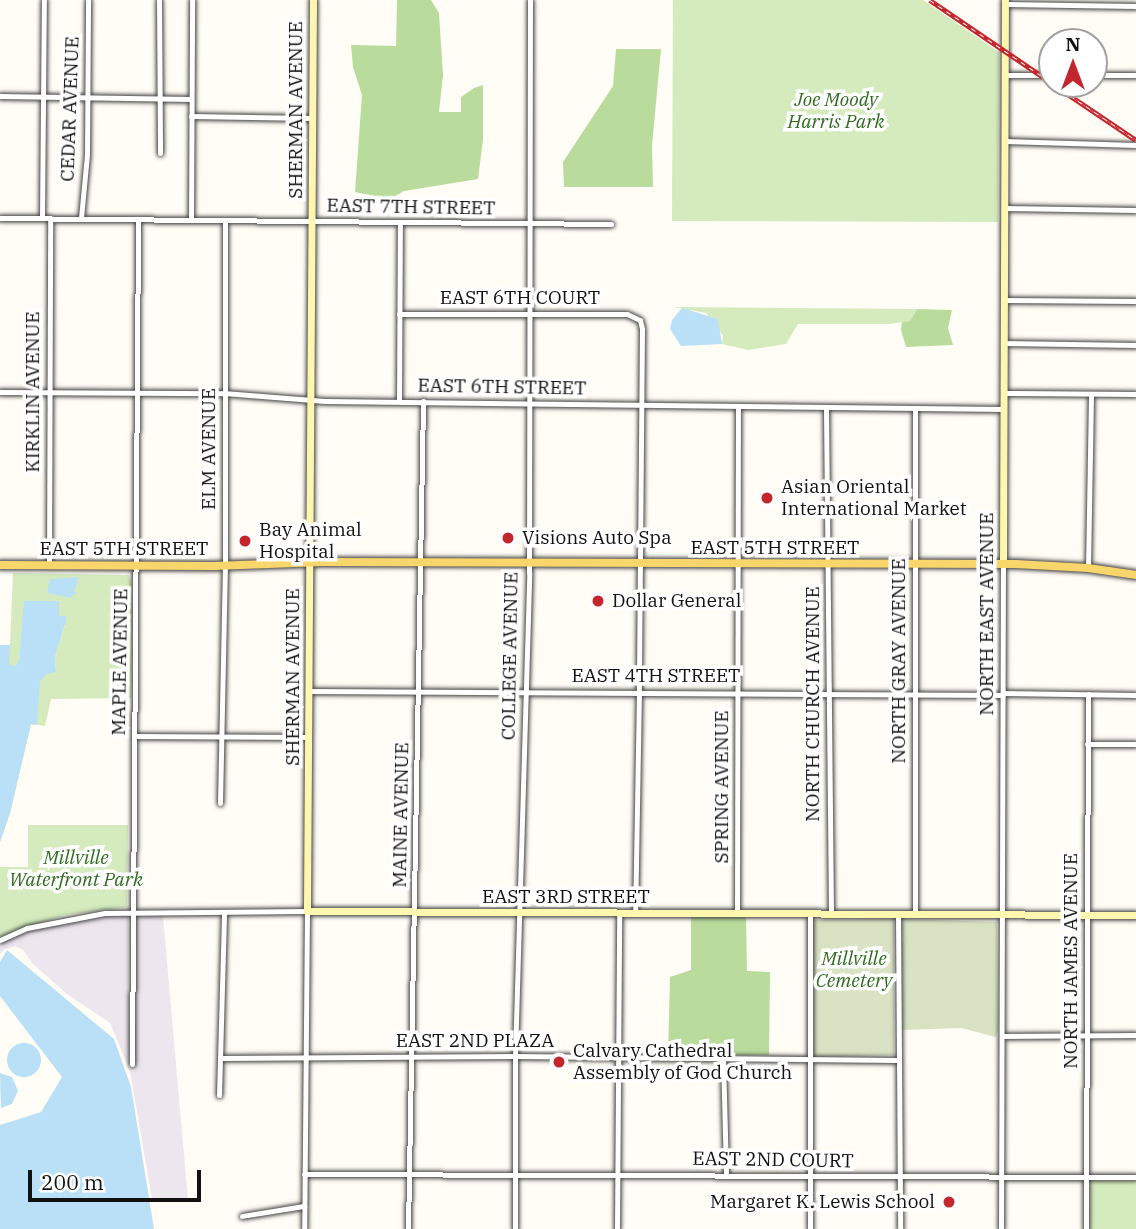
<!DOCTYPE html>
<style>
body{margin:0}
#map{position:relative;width:1136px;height:1229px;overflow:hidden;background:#fffdf5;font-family:"IBM Plex Serif",serif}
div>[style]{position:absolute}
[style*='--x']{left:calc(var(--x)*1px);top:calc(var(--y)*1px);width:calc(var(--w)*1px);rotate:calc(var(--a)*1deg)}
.industrial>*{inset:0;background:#eee6ef}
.green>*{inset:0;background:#d5ebbd}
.forest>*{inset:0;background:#b9dc9c}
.cemetery>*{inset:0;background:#d9e3c4}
.water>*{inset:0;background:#b9e0f7}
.round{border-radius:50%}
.stream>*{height:2px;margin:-1px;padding:0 1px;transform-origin:1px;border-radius:1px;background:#b9e0f7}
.roads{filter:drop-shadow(0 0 2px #444) drop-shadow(0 0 2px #444)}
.street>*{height:5px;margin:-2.5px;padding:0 2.5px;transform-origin:2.5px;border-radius:2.5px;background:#fff}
.secondary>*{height:7px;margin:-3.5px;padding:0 3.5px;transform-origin:3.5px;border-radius:3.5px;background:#fff6b0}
.primary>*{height:8px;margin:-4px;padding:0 4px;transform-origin:4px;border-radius:4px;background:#f9d66b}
.rail>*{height:4.5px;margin-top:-2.25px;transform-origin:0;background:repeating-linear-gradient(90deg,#fff 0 5px,#c4262e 0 10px);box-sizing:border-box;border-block:2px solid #c4262e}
.dots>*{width:19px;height:19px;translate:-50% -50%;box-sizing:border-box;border:4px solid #fff;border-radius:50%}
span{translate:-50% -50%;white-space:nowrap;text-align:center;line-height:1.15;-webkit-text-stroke:7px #fff;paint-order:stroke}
.park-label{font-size:19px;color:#2f6b1f;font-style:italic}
.street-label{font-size:19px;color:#111}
.poi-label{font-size:19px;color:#111}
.left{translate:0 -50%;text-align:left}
.right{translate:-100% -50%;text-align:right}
.north{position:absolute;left:1038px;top:28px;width:70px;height:70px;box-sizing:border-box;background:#fff;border:2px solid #a0a0a0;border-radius:50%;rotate:0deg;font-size:19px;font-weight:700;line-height:28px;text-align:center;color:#111}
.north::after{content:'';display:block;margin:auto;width:24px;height:32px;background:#c4262e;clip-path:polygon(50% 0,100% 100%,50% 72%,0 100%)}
.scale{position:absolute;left:28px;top:1170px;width:173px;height:32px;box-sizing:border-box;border:4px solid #111;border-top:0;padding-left:9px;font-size:21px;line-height:24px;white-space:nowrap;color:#111;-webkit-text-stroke:5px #fff;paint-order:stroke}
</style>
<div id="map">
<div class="industrial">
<div style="clip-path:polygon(100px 916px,128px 916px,129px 1067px,134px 1067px,134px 916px,163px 916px,188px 1200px,152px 1199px,130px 1071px,110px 1023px,67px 994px,33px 964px,23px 950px,16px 946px,5px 949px,0 954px,0 944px,28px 931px)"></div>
</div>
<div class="green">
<div style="clip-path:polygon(673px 0,923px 0,999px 52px,998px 222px,672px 221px)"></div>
<div style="clip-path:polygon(673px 307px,917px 309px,910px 321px,889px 324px,798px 324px,786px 344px,748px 350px,722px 344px,723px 336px,706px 313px)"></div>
<div style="clip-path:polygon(13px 573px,128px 575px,133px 586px,131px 698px,51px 699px,45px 726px,31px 724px,10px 813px,0 842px,0 819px,39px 671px,56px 672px,55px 657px,65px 625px,20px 649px,19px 661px,24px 660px,13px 677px,0 651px,0 645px,10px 645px)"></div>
<div style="clip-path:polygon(28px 825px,128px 825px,127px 907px,64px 915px,0 937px,0 867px,28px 867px)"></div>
<div style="clip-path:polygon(1090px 1181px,1136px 1181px,1136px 1229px,1089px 1229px)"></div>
</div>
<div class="forest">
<div style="clip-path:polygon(397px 0,431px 0,439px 13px,443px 75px,439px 112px,461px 112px,461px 97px,474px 88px,483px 85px,483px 139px,478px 179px,404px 191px,390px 199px,355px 192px,362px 95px,353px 67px,351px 45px,396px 46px)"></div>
<div style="clip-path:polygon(616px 49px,661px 49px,652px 146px,653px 187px,564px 187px,563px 162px,613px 86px)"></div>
<div style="clip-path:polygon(917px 309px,952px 310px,948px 328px,953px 345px,906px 347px,901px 330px,902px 322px,910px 321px)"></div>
<div style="clip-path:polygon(691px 917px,746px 917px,747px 971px,770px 972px,769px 1055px,668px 1055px,670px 977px,691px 970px)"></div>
</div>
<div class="cemetery">
<div style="clip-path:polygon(894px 919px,894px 1055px,814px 1057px,813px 920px)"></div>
<div style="clip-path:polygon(902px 919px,997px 922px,998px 1031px,996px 1037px,961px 1028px,900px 1030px)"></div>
</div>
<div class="water">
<div style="clip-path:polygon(682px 308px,718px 319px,722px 344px,681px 346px,670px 329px,672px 320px)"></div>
<div style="clip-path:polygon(79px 577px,72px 598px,47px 593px,50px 579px)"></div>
<div style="clip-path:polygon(24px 601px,59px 601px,59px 616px,66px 616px,66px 621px,55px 657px,56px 672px,46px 674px,40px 682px,37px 725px,31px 724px,10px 813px,0 842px,0 645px,10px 645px,9px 665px,16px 666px,19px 660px)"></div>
<div style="clip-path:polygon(7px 950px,114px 1039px,131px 1087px,154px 1229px,0 1229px,0 1125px,41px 1112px,62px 1077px,0 996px,0 962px)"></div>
<div class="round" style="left:7px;top:1043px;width:34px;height:34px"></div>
<div style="clip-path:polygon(0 1073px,12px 1077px,18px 1091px,12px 1104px,1px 1108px)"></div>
</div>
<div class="stream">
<div style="--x:72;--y:593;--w:4;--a:0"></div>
</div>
<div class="roads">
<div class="street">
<div style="--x:159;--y:0;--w:153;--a:89.6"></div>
<div style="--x:1005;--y:4;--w:131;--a:0.9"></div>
<div style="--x:1005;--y:75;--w:47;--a:0"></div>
<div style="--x:1094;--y:75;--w:42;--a:0"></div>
<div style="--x:0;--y:96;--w:191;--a:0.9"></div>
<div style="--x:191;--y:116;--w:120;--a:1"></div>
<div style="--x:1004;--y:141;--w:132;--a:1.7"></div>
<div style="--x:1004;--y:208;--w:132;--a:0.9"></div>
<div style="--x:0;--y:218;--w:611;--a:0.56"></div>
<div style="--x:42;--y:218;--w:218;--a:-89.5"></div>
<div style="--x:81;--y:218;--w:64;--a:-84.6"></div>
<div style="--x:87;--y:154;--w:154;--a:-89.6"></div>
<div style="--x:191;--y:219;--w:219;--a:-89.7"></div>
<div style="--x:1003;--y:300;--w:133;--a:0.4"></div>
<div style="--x:399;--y:314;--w:228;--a:0"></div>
<div style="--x:627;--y:314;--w:14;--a:25"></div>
<div style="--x:640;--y:320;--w:9;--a:77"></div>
<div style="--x:642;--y:329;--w:363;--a:90.5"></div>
<div style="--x:639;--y:692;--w:221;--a:91"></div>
<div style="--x:1003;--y:343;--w:133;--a:0.9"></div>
<div style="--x:0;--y:392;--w:224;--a:0.3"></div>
<div style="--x:224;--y:393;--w:101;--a:4.5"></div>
<div style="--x:325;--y:401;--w:678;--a:0.68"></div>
<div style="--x:1003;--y:393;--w:133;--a:0.4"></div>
<div style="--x:399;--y:401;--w:177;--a:-89.7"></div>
<div style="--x:915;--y:408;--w:507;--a:90"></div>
<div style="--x:826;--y:409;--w:505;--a:89.43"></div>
<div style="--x:49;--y:565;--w:347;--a:-89.8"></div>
<div style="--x:1088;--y:568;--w:174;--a:-89"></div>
<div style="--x:308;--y:691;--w:695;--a:0.33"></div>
<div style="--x:1003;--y:693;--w:133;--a:0.9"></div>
<div style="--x:135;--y:736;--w:173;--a:0.3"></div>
<div style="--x:1087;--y:744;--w:49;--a:0"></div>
<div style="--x:220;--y:803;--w:246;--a:-88.8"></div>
<div style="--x:225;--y:557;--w:337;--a:-90"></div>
<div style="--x:737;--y:914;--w:505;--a:-89.89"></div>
<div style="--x:898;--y:915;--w:314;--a:89.6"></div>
<div style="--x:0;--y:940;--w:30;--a:-24"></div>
<div style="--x:27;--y:928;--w:79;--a:-10.9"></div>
<div style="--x:105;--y:913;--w:202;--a:-0.6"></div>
<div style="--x:307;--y:911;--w:318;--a:90.5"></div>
<div style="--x:1002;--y:1036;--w:134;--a:-0.4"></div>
<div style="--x:220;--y:1058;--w:295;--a:-0.4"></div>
<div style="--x:515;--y:1056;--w:382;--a:0.6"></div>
<div style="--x:723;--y:1058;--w:117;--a:88.5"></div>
<div style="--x:132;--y:1064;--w:845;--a:-89.59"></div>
<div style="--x:219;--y:1095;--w:183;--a:-88.4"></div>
<div style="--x:304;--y:1174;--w:832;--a:0.21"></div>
<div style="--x:242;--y:1216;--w:63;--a:-9.2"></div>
<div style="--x:408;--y:1229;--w:828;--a:-88.96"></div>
<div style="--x:515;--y:1229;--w:173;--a:-90"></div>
<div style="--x:515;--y:1056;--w:483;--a:-88.3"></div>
<div style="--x:529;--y:573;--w:573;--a:-89.9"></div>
<div style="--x:617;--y:1229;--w:316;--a:-89.6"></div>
<div style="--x:810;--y:1229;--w:315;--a:-90"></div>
<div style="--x:1001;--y:1229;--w:665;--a:-89.83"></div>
<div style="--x:1086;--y:1229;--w:535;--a:-89.79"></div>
</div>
<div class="secondary">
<div style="--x:313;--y:0;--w:911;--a:90.38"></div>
<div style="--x:307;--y:911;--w:829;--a:0.28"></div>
<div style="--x:1003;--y:564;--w:564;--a:-89.8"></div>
</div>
<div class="primary">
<div style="--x:0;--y:565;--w:214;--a:0.3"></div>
<div style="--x:214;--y:566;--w:108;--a:-2.1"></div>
<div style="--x:322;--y:562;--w:694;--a:0.17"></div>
<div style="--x:1016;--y:564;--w:72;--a:3.2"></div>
<div style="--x:1088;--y:568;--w:49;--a:8.3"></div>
</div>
</div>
<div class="rail">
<div style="--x:930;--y:0;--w:148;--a:34.2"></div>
<div style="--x:1053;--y:84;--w:100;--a:34"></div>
</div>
<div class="dots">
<div style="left:767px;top:498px;background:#c4262e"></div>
<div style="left:508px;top:538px;background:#c4262e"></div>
<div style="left:245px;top:541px;background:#c4262e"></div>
<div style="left:598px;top:601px;background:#c4262e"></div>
<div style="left:559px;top:1062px;background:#c4262e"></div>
<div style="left:949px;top:1202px;background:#c4262e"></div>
</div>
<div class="park-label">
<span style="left:836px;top:111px">Joe Moody<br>Harris Park</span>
<span style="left:76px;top:869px">Millville<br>Waterfront Park</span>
<span style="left:854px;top:970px">Millville<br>Cemetery</span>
</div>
<div class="street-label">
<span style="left:70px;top:109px;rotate:-88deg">CEDAR AVENUE</span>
<span style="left:296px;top:110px;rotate:-90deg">SHERMAN AVENUE</span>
<span style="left:411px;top:207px;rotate:1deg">EAST 7TH STREET</span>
<span style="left:520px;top:298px">EAST 6TH COURT</span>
<span style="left:502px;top:387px;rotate:1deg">EAST 6TH STREET</span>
<span style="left:33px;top:392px;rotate:-90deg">KIRKLIN AVENUE</span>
<span style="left:209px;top:449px;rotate:-90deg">ELM AVENUE</span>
<span style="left:775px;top:548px">EAST 5TH STREET</span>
<span style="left:124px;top:549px">EAST 5TH STREET</span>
<span style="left:987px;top:614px;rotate:-90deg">NORTH EAST AVENUE</span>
<span style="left:510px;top:656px;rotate:-89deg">COLLEGE AVENUE</span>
<span style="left:899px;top:661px;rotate:-90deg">NORTH GRAY AVENUE</span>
<span style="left:120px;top:662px;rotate:-89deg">MAPLE AVENUE</span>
<span style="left:656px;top:676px">EAST 4TH STREET</span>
<span style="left:293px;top:677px;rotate:-90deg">SHERMAN AVENUE</span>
<span style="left:813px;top:704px;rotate:-90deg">NORTH CHURCH AVENUE</span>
<span style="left:722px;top:787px;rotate:-90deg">SPRING AVENUE</span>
<span style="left:401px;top:815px;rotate:-89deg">MAINE AVENUE</span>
<span style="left:566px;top:897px">EAST 3RD STREET</span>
<span style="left:1071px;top:961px;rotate:-90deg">NORTH JAMES AVENUE</span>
<span style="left:475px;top:1041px">EAST 2ND PLAZA</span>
<span style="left:773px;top:1160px;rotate:1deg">EAST 2ND COURT</span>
</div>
<div class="poi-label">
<span class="left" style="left:781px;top:498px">Asian Oriental<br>International Market</span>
<span class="left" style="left:259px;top:541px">Bay Animal<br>Hospital</span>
<span class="left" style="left:522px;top:538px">Visions Auto Spa</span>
<span class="left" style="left:612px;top:601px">Dollar General</span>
<span class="left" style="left:573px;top:1062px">Calvary Cathedral<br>Assembly of God Church</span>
<span class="right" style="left:935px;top:1202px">Margaret K. Lewis School</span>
</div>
<div class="north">N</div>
<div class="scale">200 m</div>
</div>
